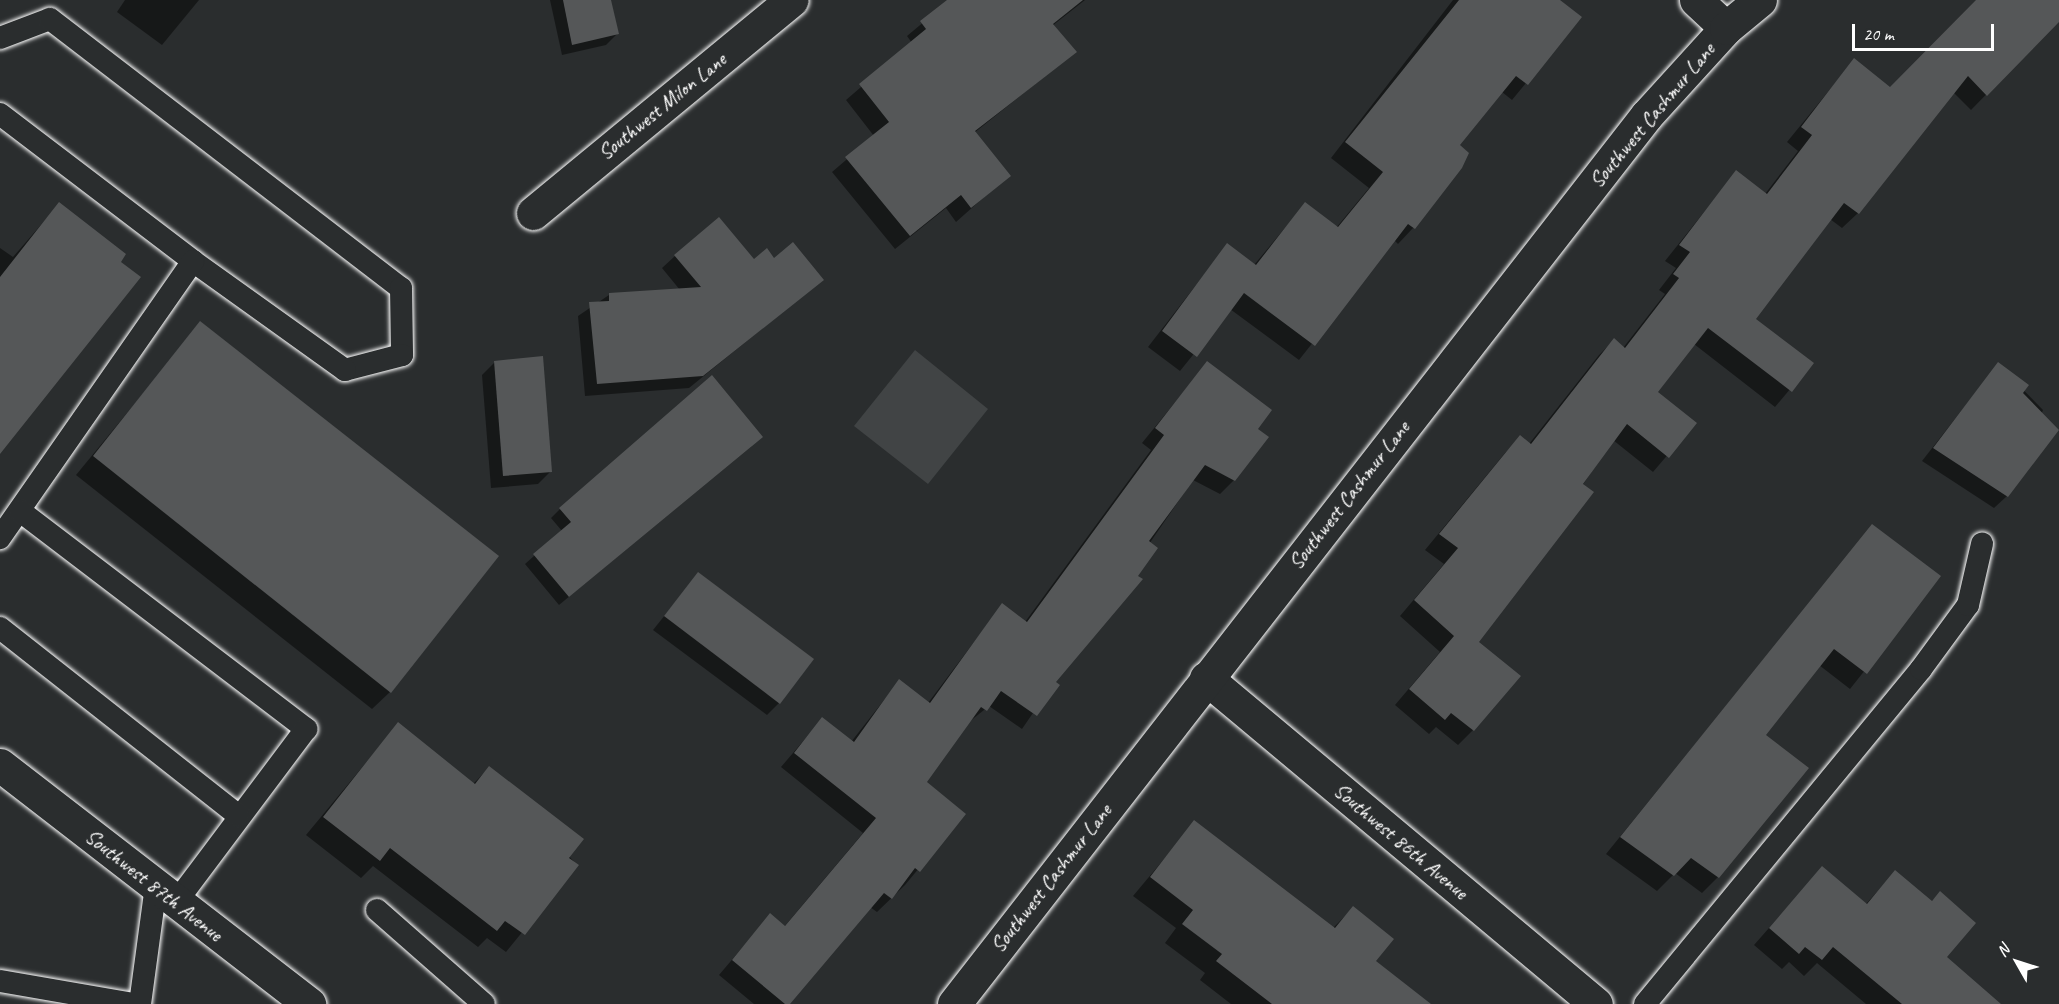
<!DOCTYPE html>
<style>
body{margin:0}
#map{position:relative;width:2059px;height:1004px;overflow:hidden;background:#2a2d2e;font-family:Caveat,sans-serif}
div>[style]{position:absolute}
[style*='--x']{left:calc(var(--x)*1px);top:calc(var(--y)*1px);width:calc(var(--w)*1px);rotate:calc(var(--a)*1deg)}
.green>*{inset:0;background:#414445}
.shadow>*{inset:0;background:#0007}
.building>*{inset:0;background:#555758}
.roads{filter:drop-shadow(0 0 2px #fff) drop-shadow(0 0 2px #fff)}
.service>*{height:22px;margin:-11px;padding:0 11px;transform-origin:11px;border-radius:11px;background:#2a2d2e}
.minor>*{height:33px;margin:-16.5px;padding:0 16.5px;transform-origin:16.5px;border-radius:16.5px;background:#2a2d2e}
.tertiary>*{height:33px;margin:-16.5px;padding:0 16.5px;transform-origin:16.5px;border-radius:16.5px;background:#2a2d2e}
span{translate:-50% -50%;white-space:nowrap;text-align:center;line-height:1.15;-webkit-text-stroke:5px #2a2d2e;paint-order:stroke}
.street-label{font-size:21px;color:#fff}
.north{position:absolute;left:1987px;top:932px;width:60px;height:60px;-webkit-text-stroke:4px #2a2d2e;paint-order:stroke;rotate:309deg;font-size:16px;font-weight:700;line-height:24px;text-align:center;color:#fff}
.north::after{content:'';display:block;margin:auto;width:21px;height:27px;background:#fff;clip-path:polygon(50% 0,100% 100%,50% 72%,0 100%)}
.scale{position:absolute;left:1852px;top:24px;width:142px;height:27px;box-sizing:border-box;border:3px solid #fff;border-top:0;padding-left:8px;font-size:18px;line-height:21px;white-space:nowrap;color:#fff;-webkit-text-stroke:4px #2a2d2e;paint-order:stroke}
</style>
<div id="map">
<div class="green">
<div style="clip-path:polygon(915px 350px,988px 409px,928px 484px,854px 426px)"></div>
</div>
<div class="shadow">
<div style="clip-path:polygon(125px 0,199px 0,162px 45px,117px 12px)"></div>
<div style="clip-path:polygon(550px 0,609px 0,617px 34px,606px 45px,562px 55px)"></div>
<div style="clip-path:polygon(950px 0,1085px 0,1052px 26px,1075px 52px,974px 133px,1009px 175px,956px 222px,946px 208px,895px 249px,832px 172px,874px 136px,846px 100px,912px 43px,907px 36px)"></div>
<div style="clip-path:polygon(1453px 0,1558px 0,1580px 17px,1512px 100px,1502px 92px,1458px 146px,1467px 153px,1413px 228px,1398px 244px,1394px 240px,1299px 360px,1230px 309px,1180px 371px,1148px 347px,1227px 245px,1254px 265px,1305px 204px,1336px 228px,1369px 188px,1331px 158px)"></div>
<div style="clip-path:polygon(1978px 0,2051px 0,2059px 8px,2059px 20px,1971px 110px,1953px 92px,1858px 213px,1842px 228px,1830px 219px,1754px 320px,1812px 363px,1775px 407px,1694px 344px,1656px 392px,1694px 424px,1653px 472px,1613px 440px,1477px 642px,1473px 730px,1458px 745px,1436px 727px,1429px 734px,1395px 705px,1440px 652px,1400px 616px,1444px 564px,1425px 550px,1505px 453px,1520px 437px,1529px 444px,1599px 355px,1614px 340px,1623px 348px,1665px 294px,1659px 290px,1676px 268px,1665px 261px,1736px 172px,1765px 194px,1798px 151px,1787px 142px,1854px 60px,1890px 89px)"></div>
<div style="clip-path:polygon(59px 204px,0 451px,0 248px,13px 257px)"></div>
<div style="clip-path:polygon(675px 256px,754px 261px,822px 280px,689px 388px,585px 396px,578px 316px,609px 295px,680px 290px,662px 268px)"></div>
<div style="clip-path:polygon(201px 323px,390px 692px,372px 709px,76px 475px)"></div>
<div style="clip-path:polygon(495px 362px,550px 472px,538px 484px,491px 488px,482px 375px)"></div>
<div style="clip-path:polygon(1207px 363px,1256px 429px,1234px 480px,1220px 494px,1193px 480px,1022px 729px,989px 706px,969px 722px,925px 782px,964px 814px,905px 885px,877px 912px,870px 907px,788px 1004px,754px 1004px,719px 975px,770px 915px,784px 927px,863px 833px,781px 767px,822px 719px,851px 742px,899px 681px,928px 703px,1002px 605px,1025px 622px,1151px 450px,1142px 443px)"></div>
<div style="clip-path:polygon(1998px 364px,2043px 410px,2007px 496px,1994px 508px,1922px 461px)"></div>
<div style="clip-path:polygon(752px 446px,559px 605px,525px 564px,562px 531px,551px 518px,560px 509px)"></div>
<div style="clip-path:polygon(1872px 526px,1939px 577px,1850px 689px,1819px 665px,1764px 736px,1718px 877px,1702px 893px,1675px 873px,1657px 891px,1606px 854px)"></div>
<div style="clip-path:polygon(698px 574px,779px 703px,767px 715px,653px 630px)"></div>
<div style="clip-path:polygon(398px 724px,473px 784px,489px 768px,577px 865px,506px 952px,487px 938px,478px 947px,373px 866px,361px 878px,306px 835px)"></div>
<div style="clip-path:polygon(1195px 822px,1333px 928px,1353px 908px,1374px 961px,1411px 1004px,1231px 1004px,1200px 980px,1205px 973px,1165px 943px,1176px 928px,1133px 896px)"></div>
<div style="clip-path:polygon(1822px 868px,1866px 904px,1895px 872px,1931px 902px,1940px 893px,1945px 957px,1999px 1004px,1866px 1004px,1817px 963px,1804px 976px,1789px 962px,1782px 969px,1754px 945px)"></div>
</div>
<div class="building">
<div style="clip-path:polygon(563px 0,611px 0,619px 34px,572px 45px)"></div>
<div style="clip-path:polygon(947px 0,1083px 0,1053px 24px,1077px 52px,975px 131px,1011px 176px,971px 208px,961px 195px,910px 236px,845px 157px,889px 122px,859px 84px,926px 29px,920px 21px)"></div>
<div style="clip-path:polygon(1459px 0,1560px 0,1582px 17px,1528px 85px,1516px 76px,1460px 145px,1469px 153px,1462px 168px,1415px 229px,1408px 224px,1315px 346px,1244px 293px,1197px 357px,1162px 331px,1227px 243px,1256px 265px,1305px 202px,1338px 227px,1383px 172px,1345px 142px)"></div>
<div style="clip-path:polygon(1976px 0,2059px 0,2059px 22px,1987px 96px,1968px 76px,1859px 214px,1844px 203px,1756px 319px,1814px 363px,1792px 392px,1708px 328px,1658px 392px,1697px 423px,1669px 458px,1627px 424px,1583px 484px,1594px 492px,1479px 642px,1521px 676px,1474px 731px,1451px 713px,1445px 720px,1409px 689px,1454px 636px,1414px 600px,1458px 548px,1439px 534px,1520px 435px,1531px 444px,1614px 338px,1625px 348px,1679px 278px,1673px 274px,1690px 252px,1679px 245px,1736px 170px,1767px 194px,1812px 135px,1801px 127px,1854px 58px,1890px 87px)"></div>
<div style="clip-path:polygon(59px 202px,126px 254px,121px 262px,141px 277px,0 454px,0 277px)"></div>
<div style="clip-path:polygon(719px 217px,754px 259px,767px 248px,774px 258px,793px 242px,824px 280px,703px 376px,597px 384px,589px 302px,609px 301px,609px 293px,701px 287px,674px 255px)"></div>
<div style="clip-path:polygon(200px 321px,499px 556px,391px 693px,93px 456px)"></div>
<div style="clip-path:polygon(543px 356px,552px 472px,503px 476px,494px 361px)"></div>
<div style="clip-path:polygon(1207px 361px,1272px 410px,1258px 429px,1269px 437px,1235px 481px,1205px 465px,1149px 541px,1158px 548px,1138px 576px,1143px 579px,1056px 682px,1060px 685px,1037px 716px,1001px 691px,987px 711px,981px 707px,927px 782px,966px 814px,920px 872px,915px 868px,892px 899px,884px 893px,790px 1004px,785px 1004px,732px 960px,770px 913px,785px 926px,876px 818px,794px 753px,822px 717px,854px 742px,899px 679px,930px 703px,1002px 603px,1027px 622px,1164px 435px,1155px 428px)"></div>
<div style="clip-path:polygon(1998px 362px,2029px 385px,2023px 393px,2059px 430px,2008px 497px,1933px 448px)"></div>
<div style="clip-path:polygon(712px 375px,763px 437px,569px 597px,533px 554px,571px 522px,559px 508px)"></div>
<div style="clip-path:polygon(1872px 524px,1941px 576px,1867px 674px,1834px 649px,1766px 735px,1809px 768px,1719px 878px,1691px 858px,1674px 876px,1620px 837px)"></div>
<div style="clip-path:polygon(698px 572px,814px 659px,780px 704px,664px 616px)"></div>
<div style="clip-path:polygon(398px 722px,475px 784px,489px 766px,584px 839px,569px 858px,579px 865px,525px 935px,505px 921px,497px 931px,390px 848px,380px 861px,323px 817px)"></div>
<div style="clip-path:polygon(1194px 820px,1335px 928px,1353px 906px,1394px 939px,1376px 961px,1431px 1004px,1272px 1004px,1216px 961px,1222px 954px,1182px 924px,1193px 910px,1150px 877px)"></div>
<div style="clip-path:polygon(1822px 866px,1867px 904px,1895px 870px,1932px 901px,1940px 891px,1976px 923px,1947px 957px,2001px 1004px,1902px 1004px,1833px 947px,1822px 960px,1805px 947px,1799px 954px,1769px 928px)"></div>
</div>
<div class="roads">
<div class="service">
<div style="--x:0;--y:38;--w:53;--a:-20.8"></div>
<div style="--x:50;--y:19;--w:442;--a:37.5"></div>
<div style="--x:401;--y:288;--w:67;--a:89.1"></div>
<div style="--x:402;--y:355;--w:59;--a:165.3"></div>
<div style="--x:345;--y:370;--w:187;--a:-144.4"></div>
<div style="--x:0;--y:114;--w:243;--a:37.3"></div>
<div style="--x:193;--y:261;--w:338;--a:124.9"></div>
<div style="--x:20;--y:511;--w:360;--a:37.3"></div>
<div style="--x:306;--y:729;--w:216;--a:126.9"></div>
<div style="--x:0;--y:628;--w:303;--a:38.2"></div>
<div style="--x:377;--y:910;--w:142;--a:41.3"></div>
<div style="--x:0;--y:981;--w:135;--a:9.8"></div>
<div style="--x:140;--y:1004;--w:119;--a:-82.3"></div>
<div style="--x:1645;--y:1004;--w:434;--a:-50.5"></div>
<div style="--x:1921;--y:669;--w:79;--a:-53.7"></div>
<div style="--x:1968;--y:605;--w:63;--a:-77.1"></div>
</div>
<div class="minor">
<div style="--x:1696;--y:0;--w:41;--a:43"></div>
<div style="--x:533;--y:213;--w:335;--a:-39.5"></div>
<div style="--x:1206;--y:678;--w:508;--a:39.89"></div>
<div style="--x:954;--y:1004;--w:1126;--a:-52.07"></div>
<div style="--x:1646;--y:116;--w:119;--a:-47.7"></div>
<div style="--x:1726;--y:28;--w:44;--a:-39.5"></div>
</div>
<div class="tertiary">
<div style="--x:0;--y:765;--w:391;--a:37.7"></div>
</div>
</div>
<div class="street-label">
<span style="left:662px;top:106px;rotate:-39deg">Southwest Milon Lane</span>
<span style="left:1652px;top:115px;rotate:-50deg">Southwest Cashmur Lane</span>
<span style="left:1349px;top:495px;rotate:-52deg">Southwest Cashmur Lane</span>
<span style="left:1401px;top:841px;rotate:40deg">Southwest 86th Avenue</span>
<span style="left:1051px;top:878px;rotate:-52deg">Southwest Cashmur Lane</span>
<span style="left:154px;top:885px;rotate:38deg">Southwest 87th Avenue</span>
</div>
<div class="north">N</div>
<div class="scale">20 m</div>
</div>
